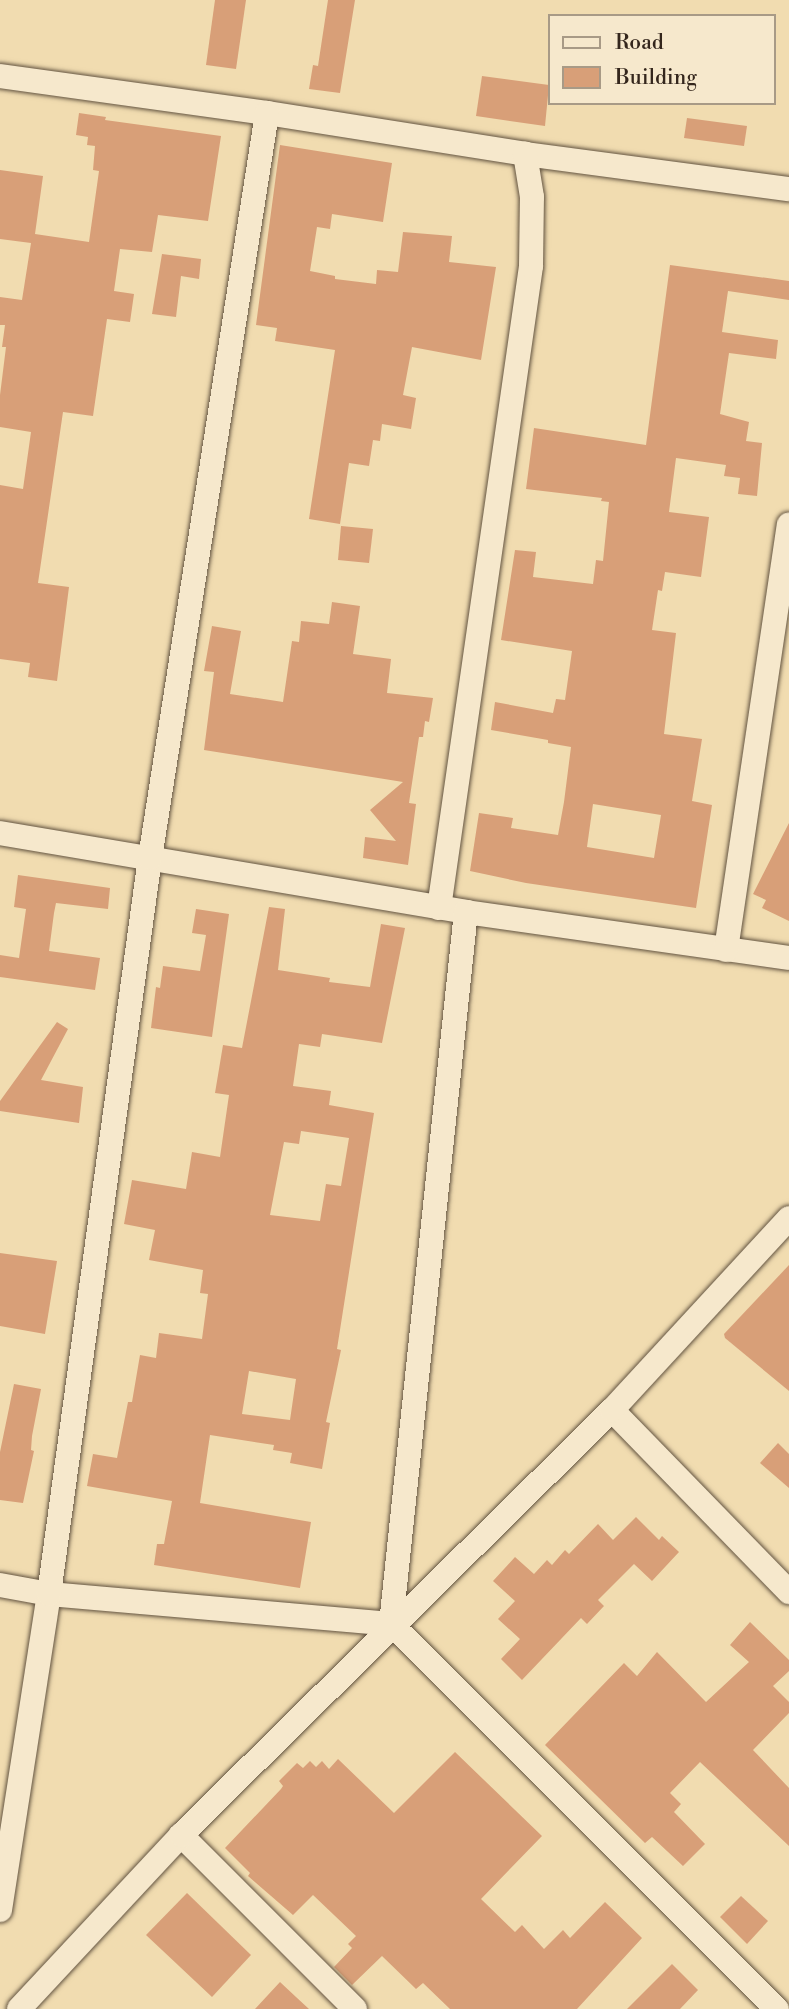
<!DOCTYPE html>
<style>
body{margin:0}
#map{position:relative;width:789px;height:2009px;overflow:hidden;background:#f1dcb0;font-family:"Libre Bodoni",serif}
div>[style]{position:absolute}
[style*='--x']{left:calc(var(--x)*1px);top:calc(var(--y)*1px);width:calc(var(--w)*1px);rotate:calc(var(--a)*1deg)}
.building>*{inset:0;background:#d89f78}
.roads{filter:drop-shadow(0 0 2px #635441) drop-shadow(0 0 2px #635441)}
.minor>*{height:24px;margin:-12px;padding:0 12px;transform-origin:12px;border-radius:12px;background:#f6e8cc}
span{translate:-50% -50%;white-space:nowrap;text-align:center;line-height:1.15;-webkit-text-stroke:6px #f6e8cc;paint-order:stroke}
.legend{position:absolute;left:548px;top:14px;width:228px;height:91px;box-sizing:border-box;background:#f6e8cc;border:2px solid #a89a86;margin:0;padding:9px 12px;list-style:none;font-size:21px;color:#34261c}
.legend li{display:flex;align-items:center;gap:14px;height:35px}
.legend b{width:35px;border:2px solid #a89a86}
</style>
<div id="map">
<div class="building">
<div style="clip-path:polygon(215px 0,246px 0,236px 69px,206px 65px)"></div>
<div style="clip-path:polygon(328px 0,355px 0,340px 93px,309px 89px,313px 65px,318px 66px)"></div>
<div style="clip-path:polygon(482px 76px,549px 85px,545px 126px,476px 116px)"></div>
<div style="clip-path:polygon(79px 113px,106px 117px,105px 120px,221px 136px,208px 221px,158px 215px,152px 252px,120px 249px,114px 291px,134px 294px,130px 322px,107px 319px,93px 416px,63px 412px,38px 583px,69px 587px,57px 681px,28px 677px,30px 663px,0 659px,0 485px,23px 489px,31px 432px,0 427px,0 395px,6px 347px,2px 347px,5px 325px,0 325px,0 297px,22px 300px,31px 243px,0 239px,0 170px,43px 176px,35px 234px,89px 242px,99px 171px,93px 170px,95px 146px,87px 145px,88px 137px,76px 135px)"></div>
<div style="clip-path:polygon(687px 118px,747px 126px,744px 146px,684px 138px)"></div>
<div style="clip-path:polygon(280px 145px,392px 163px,383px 222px,332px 214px,330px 229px,317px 227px,310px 271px,335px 276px,335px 279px,376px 284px,377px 270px,398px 272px,403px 232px,452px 236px,449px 262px,496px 267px,481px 360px,412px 347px,403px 395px,416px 398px,411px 429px,382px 424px,380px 441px,373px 440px,369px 466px,349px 463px,340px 524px,309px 519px,335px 350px,275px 341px,277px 328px,256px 325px)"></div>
<div style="clip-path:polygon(162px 254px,201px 259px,199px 279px,181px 276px,176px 317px,152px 314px)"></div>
<div style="clip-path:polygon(evenodd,670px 265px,789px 281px,789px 300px,728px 291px,722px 332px,778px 340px,776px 359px,729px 353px,720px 414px,749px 422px,746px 441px,762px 443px,757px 496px,738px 494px,740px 478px,724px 476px,726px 465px,676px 458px,669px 512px,709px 517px,701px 577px,665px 572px,662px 591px,658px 590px,652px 630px,676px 633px,664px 734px,702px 739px,692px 801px,712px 805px,696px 908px,526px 883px,470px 871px,479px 813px,513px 818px,511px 828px,558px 835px,564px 802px,571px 747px,548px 743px,548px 740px,491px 730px,495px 702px,553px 713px,556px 699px,565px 700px,572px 651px,501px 640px,515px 550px,536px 552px,533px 577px,593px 584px,596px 560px,603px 561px,609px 502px,601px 501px,602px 498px,526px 489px,534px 428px,646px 445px,670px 265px,593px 804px,661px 815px,654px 858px,587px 847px,593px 804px)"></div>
<div style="clip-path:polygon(341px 526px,373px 529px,369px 563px,338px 560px)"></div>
<div style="clip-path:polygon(332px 602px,360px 606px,353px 654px,391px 659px,387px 693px,433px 698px,429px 722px,425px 721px,423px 737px,419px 737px,409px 803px,416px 804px,408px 865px,363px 858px,365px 837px,396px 841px,370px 810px,403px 782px,204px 750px,214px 672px,204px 671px,212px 626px,241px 631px,230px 694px,283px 702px,292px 641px,299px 642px,301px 621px,329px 624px)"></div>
<div style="clip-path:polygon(789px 823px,789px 921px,762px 908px,766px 900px,753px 894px)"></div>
<div style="clip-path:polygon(18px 875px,110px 888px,108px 909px,56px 903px,54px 913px,49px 951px,100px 958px,95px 990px,0 977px,0 955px,19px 958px,26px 909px,14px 907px)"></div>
<div style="clip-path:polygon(evenodd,269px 907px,285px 909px,278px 970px,330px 978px,329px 982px,370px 987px,381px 924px,405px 928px,382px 1043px,322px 1034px,320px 1047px,299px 1044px,293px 1086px,331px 1091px,329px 1105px,374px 1113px,337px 1349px,341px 1350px,326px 1422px,330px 1423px,322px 1469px,290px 1463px,292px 1453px,273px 1450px,274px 1445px,210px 1435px,200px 1503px,311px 1522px,300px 1588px,154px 1565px,157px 1544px,164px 1544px,172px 1501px,87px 1486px,93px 1454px,117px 1458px,128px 1402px,132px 1402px,140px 1355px,156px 1358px,159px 1333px,202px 1339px,208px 1294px,200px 1293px,203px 1270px,149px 1260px,155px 1230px,124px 1224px,132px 1180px,186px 1189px,192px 1152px,220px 1157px,229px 1095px,215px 1093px,223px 1045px,242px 1048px,269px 907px,301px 1131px,349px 1138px,341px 1186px,326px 1184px,320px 1221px,270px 1215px,284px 1142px,299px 1144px,301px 1131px,269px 907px,249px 1371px,296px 1379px,290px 1420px,242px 1414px,249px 1371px)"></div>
<div style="clip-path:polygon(196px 909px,229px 914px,212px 1037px,151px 1028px,156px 987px,160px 988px,163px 966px,200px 971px,206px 935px,192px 933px)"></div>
<div style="clip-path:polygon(57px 1022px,68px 1029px,41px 1080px,83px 1087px,79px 1123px,0 1111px,0 1101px)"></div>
<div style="clip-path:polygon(0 1253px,57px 1261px,45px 1334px,0 1326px)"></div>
<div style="clip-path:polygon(789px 1265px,789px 1391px,725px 1338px,724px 1334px)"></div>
<div style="clip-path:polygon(14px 1384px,41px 1389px,32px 1436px,31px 1450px,34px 1451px,23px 1503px,0 1500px,0 1452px)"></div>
<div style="clip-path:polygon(778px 1443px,789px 1454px,789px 1488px,760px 1463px)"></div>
<div style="clip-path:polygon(636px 1517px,659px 1540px,662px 1536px,679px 1552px,652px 1581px,634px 1564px,598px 1600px,604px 1606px,587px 1624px,581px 1618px,522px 1680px,501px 1659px,520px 1639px,498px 1619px,515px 1601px,493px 1581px,515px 1557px,534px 1574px,547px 1560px,552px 1565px,565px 1550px,569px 1554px,598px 1524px,613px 1540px)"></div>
<div style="clip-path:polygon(750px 1622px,789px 1660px,789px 1671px,773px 1686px,789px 1702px,789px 1713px,753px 1750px,789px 1788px,789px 1846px,700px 1762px,670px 1793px,681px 1804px,674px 1812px,705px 1844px,683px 1866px,652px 1837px,645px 1843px,545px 1745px,624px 1663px,637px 1676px,657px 1652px,706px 1702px,749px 1662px,730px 1645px)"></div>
<div style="clip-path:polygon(455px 1752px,542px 1836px,481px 1899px,515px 1932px,522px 1925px,544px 1949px,563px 1930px,570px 1938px,605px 1902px,642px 1938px,577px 2009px,450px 2009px,423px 1983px,416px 1989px,382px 1956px,352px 1985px,334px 1967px,352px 1948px,348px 1944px,356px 1936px,313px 1895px,293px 1915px,248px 1876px,250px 1873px,225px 1848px,281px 1789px,283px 1786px,279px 1781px,297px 1763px,303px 1768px,310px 1761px,316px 1767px,322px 1761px,329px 1769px,338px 1759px,394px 1813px)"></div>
<div style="clip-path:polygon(187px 1893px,251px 1955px,212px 1997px,146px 1935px)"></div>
<div style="clip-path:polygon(741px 1896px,768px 1921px,747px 1944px,720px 1917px)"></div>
<div style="clip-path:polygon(672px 1964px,698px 1990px,680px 2009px,627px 2009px)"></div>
<div style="clip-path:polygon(280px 1982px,296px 1997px,309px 2009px,255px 2009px)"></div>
</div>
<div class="roads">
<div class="minor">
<div style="--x:0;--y:76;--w:270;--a:7.9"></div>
<div style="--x:267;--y:113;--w:261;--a:9"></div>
<div style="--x:525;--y:154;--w:266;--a:7.6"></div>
<div style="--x:0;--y:833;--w:473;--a:9.6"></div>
<div style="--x:466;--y:912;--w:326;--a:8.1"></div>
<div style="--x:439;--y:908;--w:649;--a:-81.84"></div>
<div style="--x:531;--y:266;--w:69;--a:-89.2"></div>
<div style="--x:532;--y:197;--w:44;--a:-99.2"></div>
<div style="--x:726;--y:950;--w:430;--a:-81.6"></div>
<div style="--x:612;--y:1410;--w:254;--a:45.8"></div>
<div style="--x:0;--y:1585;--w:50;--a:10.4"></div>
<div style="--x:49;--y:1594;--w:343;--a:5"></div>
<div style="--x:391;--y:1624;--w:545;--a:44.93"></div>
<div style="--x:391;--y:1624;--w:716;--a:-83.99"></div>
<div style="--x:181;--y:1835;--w:246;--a:45"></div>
<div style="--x:0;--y:1910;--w:320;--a:-81.2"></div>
<div style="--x:49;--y:1594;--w:743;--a:-82.19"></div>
<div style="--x:150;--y:858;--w:754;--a:-81.07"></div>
<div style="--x:19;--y:2009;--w:238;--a:-47"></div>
<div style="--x:181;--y:1835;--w:605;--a:-44.6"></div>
<div style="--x:612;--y:1410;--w:261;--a:-47.3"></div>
</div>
</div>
<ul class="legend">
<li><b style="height:9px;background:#f6e8cc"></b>Road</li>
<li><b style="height:19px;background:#d89f78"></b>Building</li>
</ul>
</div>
